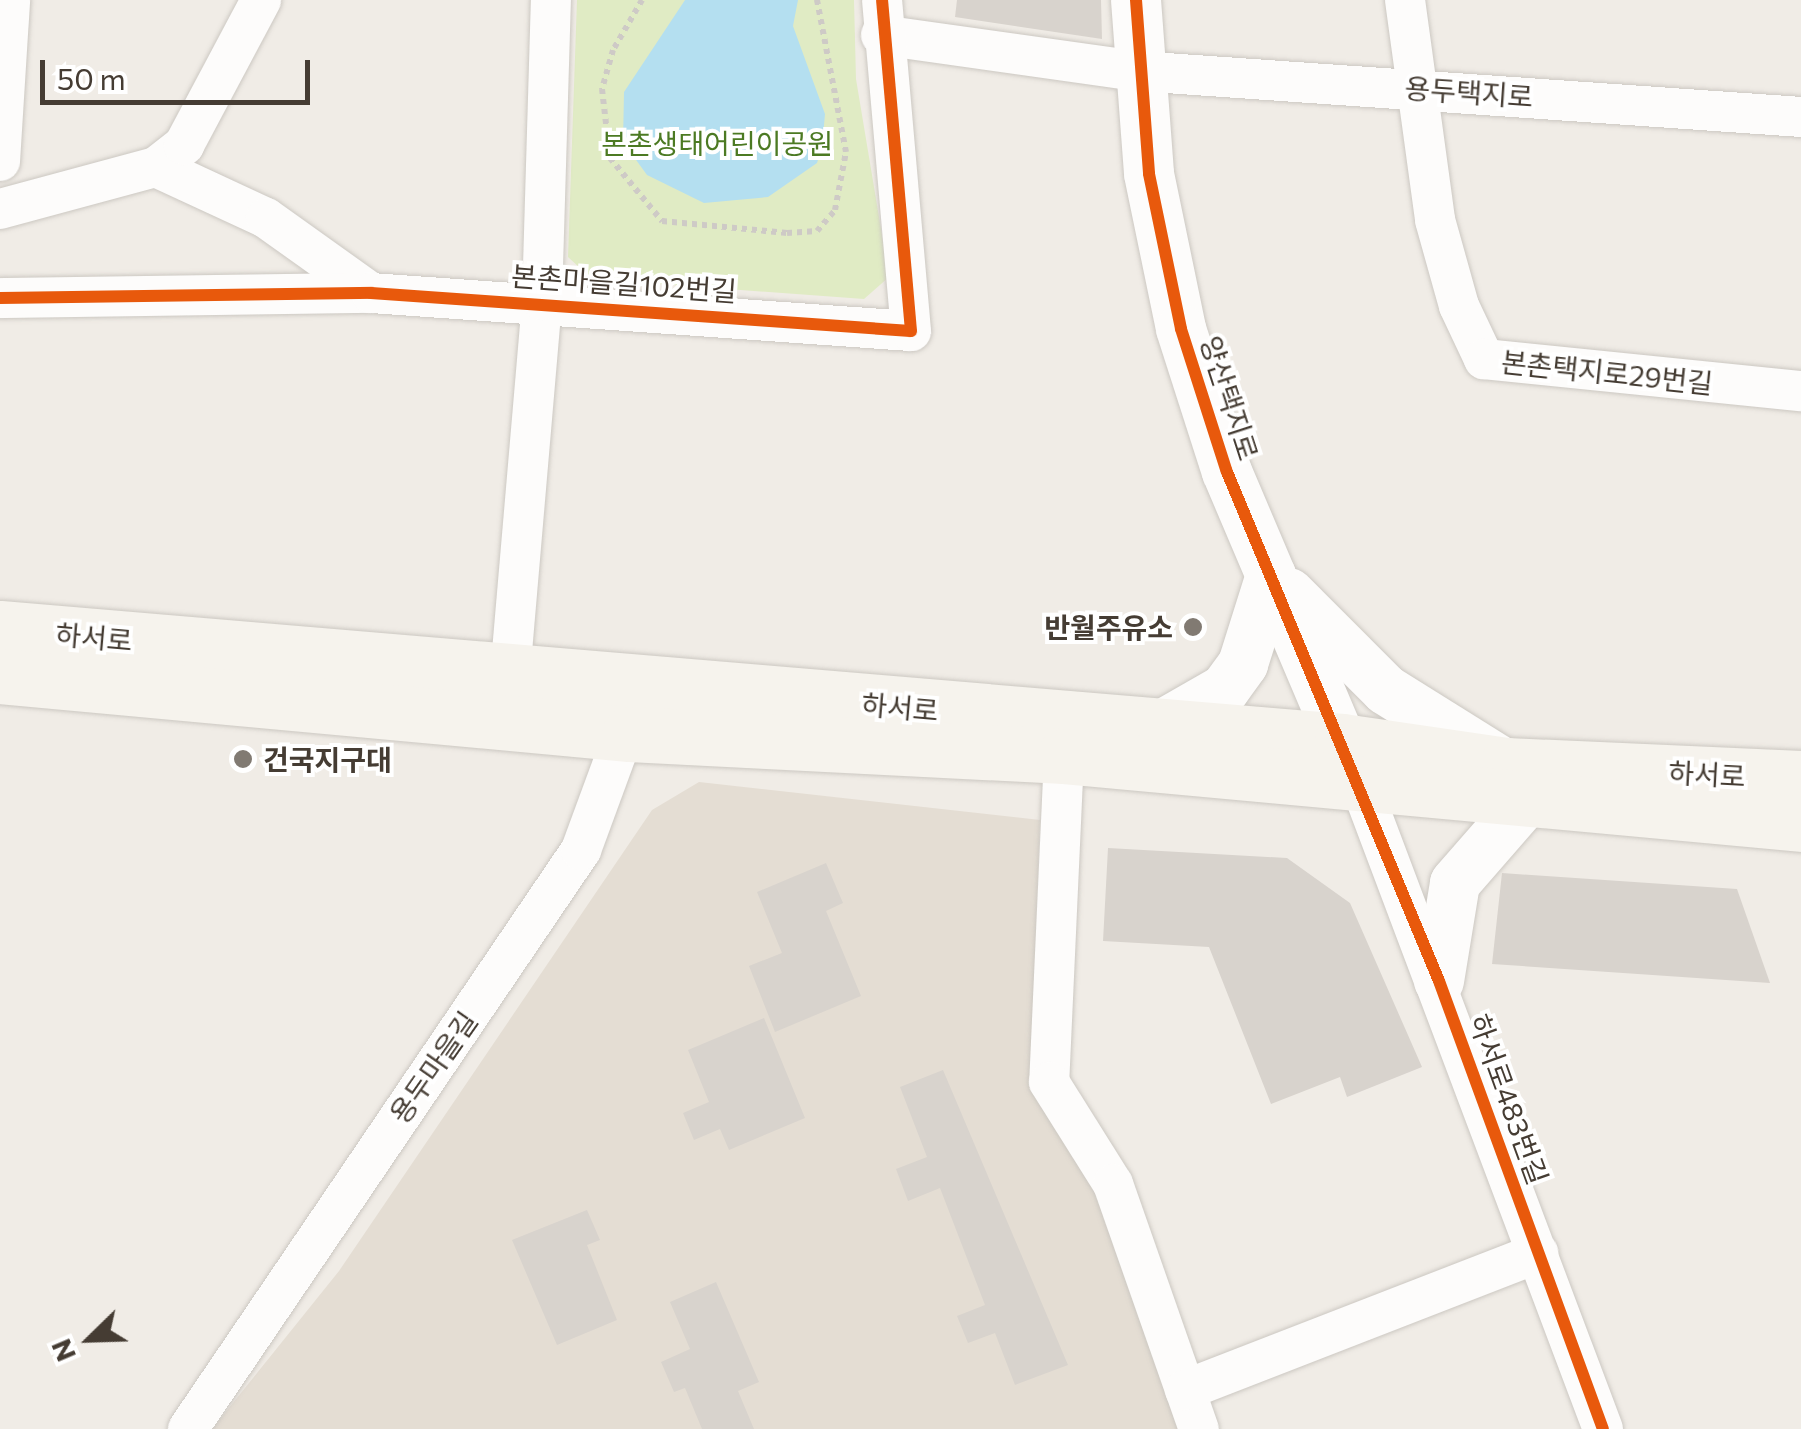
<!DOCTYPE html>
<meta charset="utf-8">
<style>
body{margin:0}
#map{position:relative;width:1801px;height:1429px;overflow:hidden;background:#f0ece6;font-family:Commissioner,"Noto Sans KR",sans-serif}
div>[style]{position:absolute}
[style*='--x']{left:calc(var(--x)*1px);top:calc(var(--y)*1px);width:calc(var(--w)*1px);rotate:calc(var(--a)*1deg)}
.residential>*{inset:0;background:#e4ddd3}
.green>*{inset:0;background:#e0ebc4}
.water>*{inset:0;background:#b4dff0}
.building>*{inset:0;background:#d8d3cd}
.path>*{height:6px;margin-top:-3px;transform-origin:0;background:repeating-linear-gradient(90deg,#cecac6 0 5px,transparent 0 10px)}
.roads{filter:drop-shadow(0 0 2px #ccc8c2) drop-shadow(0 0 2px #ccc8c2)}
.minor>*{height:40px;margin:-20px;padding:0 20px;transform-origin:20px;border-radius:20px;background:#fdfcfb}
.tertiary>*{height:50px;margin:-25px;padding:0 25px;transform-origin:25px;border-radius:25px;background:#fdfcfb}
.secondary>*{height:55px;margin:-27.5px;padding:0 27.5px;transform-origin:27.5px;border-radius:27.5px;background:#f6f3ed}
.cycleway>*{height:12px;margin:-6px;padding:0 6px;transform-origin:6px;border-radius:6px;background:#e8590c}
.dots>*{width:28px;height:28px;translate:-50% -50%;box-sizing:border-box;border:5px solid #fff;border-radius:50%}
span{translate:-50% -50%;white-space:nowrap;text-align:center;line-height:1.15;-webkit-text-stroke:8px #fff;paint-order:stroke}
.street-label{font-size:28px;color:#453c33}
.park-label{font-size:28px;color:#4c7a23}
.poi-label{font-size:28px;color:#453c33;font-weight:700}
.right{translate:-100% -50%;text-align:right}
.left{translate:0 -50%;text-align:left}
.north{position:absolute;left:40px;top:1289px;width:100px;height:100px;-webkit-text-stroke:8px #fff;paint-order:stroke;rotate:247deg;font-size:28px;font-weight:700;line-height:40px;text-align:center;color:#453c33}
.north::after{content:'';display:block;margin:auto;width:35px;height:45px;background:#453c33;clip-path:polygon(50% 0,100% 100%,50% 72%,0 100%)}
.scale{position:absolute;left:40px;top:60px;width:270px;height:45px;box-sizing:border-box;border:5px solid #453c33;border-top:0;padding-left:12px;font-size:30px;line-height:35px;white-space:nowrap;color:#453c33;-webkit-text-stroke:8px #fff;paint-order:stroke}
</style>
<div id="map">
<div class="residential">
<div style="clip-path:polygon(699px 782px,1040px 820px,1030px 1087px,1093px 1188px,1178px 1429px,212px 1429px,339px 1271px,652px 810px)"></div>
</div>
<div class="green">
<div style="clip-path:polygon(577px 0,854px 0,856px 79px,889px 277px,864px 299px,592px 279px,568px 257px)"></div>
</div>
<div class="water">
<div style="clip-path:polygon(685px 0,798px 0,793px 26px,825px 114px,822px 147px,817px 163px,768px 197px,704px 203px,647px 175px,623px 142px,624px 92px)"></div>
</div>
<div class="building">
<div style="clip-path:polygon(957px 0,1101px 0,1102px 39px,955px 17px)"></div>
<div style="clip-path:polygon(1108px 848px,1287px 858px,1350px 903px,1422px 1067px,1347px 1097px,1340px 1077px,1271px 1104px,1209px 947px,1103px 941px)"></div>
<div style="clip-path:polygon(826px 863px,843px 903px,826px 911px,861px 996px,775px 1032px,749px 966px,782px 953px,757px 892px)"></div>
<div style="clip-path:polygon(1502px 873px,1737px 889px,1770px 983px,1492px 964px)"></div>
<div style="clip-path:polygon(764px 1018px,805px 1118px,729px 1150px,720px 1129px,694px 1140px,683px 1113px,709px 1102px,688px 1050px)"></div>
<div style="clip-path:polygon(943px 1070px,1068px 1365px,1015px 1385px,995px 1333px,968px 1343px,957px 1316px,985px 1305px,940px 1188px,908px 1201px,896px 1169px,927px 1157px,900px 1087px)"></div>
<div style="clip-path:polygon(587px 1210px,600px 1240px,587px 1245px,617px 1320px,557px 1345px,512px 1240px)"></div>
<div style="clip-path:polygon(716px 1282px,759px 1382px,738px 1391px,754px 1429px,702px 1429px,685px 1388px,674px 1392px,661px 1362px,690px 1349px,670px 1302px)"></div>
</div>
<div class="path">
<div style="--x:642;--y:0;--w:58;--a:120.1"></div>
<div style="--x:613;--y:50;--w:41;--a:105.8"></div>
<div style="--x:602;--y:89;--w:69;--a:83.4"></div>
<div style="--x:610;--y:158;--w:82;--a:50.5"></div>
<div style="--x:662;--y:221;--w:126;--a:5.5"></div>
<div style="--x:787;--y:233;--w:30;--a:-4"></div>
<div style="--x:817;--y:231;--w:28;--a:-49"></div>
<div style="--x:835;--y:210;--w:59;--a:-79.3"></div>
<div style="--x:846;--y:152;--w:155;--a:-100.8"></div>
</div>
<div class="roads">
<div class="minor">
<div style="--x:1405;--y:0;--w:222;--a:82.2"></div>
<div style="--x:1435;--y:220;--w:89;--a:74.4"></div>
<div style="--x:1459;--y:306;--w:59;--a:64.7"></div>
<div style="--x:1484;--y:359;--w:319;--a:5.8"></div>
<div style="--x:881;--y:35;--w:259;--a:8"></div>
<div style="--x:1137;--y:71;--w:666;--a:3.96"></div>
<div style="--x:0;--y:161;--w:161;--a:-86.4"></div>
<div style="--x:156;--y:167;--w:121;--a:24.9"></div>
<div style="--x:266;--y:218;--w:129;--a:35.5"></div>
<div style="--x:0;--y:209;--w:162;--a:-15.1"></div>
<div style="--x:156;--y:167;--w:36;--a:-38"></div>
<div style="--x:184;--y:145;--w:164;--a:-62"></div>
<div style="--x:0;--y:298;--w:371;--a:-0.8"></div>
<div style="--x:371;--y:293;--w:541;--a:4.03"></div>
<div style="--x:911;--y:331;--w:332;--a:-95"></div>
<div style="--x:510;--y:675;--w:376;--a:-85.1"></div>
<div style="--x:542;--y:300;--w:300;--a:-88.3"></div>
<div style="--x:1064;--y:756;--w:326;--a:92.6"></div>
<div style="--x:1049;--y:1082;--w:120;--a:57.9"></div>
<div style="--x:1113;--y:1184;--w:260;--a:70.7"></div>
<div style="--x:1362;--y:789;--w:684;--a:69.37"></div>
<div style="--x:1185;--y:1390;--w:379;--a:-21.2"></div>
<div style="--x:188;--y:1429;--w:700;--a:-55.83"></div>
<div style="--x:581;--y:850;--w:150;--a:-69.8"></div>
</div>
<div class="tertiary">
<div style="--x:1136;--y:0;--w:174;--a:85.7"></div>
<div style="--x:1149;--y:174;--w:158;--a:78.3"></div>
<div style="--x:1181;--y:329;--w:150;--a:72.2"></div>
<div style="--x:1227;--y:472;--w:327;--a:67"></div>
<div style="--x:1289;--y:593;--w:137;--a:45"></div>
<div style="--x:1386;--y:690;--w:142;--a:32"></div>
<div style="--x:1157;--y:728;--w:78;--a:-29.8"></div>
<div style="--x:1225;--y:689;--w:31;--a:-54"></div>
<div style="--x:1243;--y:664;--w:93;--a:-72.5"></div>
<div style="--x:1439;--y:981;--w:99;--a:-80.7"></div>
<div style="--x:1455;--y:883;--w:105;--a:-48.9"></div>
</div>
<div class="secondary">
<div style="--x:0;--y:628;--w:1347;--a:4.81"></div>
<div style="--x:1342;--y:741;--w:166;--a:8.3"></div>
<div style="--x:1506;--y:765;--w:295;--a:2.5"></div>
<div style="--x:0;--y:676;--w:632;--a:5.27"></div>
<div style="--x:629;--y:734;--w:436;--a:2.9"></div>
<div style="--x:1064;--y:756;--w:740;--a:5.27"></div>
</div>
</div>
<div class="cycleway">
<div style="--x:1136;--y:0;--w:174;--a:85.7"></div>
<div style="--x:1149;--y:174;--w:158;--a:78.3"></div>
<div style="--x:1181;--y:329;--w:150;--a:72.2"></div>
<div style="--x:1227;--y:472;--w:551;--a:67.39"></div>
<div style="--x:1439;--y:981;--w:477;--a:69.9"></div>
<div style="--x:0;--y:298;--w:371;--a:-0.8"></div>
<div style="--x:371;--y:293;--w:541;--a:4.03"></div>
<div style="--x:911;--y:331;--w:332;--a:-95"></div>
</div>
<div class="dots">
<div style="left:1193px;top:627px;background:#817a72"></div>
<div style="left:243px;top:759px;background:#817a72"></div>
</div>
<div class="street-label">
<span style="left:1469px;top:92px;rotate:4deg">용두택지로</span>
<span style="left:624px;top:283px;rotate:4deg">본촌마을길102번길</span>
<span style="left:1607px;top:372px;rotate:6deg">본촌택지로29번길</span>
<span style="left:1230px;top:398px;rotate:72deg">양산택지로</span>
<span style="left:94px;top:637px;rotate:5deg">하서로</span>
<span style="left:900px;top:707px;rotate:5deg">하서로</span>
<span style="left:1707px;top:774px;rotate:3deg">하서로</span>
<span style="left:433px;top:1067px;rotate:-55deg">용두마을길</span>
<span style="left:1509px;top:1099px;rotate:70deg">하서로483번길</span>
</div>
<div class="park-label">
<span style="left:717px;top:143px">본촌생태어린이공원</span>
</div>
<div class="poi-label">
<span class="right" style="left:1173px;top:627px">반월주유소</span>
<span class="left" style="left:263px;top:759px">건국지구대</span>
</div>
<div class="north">N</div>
<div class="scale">50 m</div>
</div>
